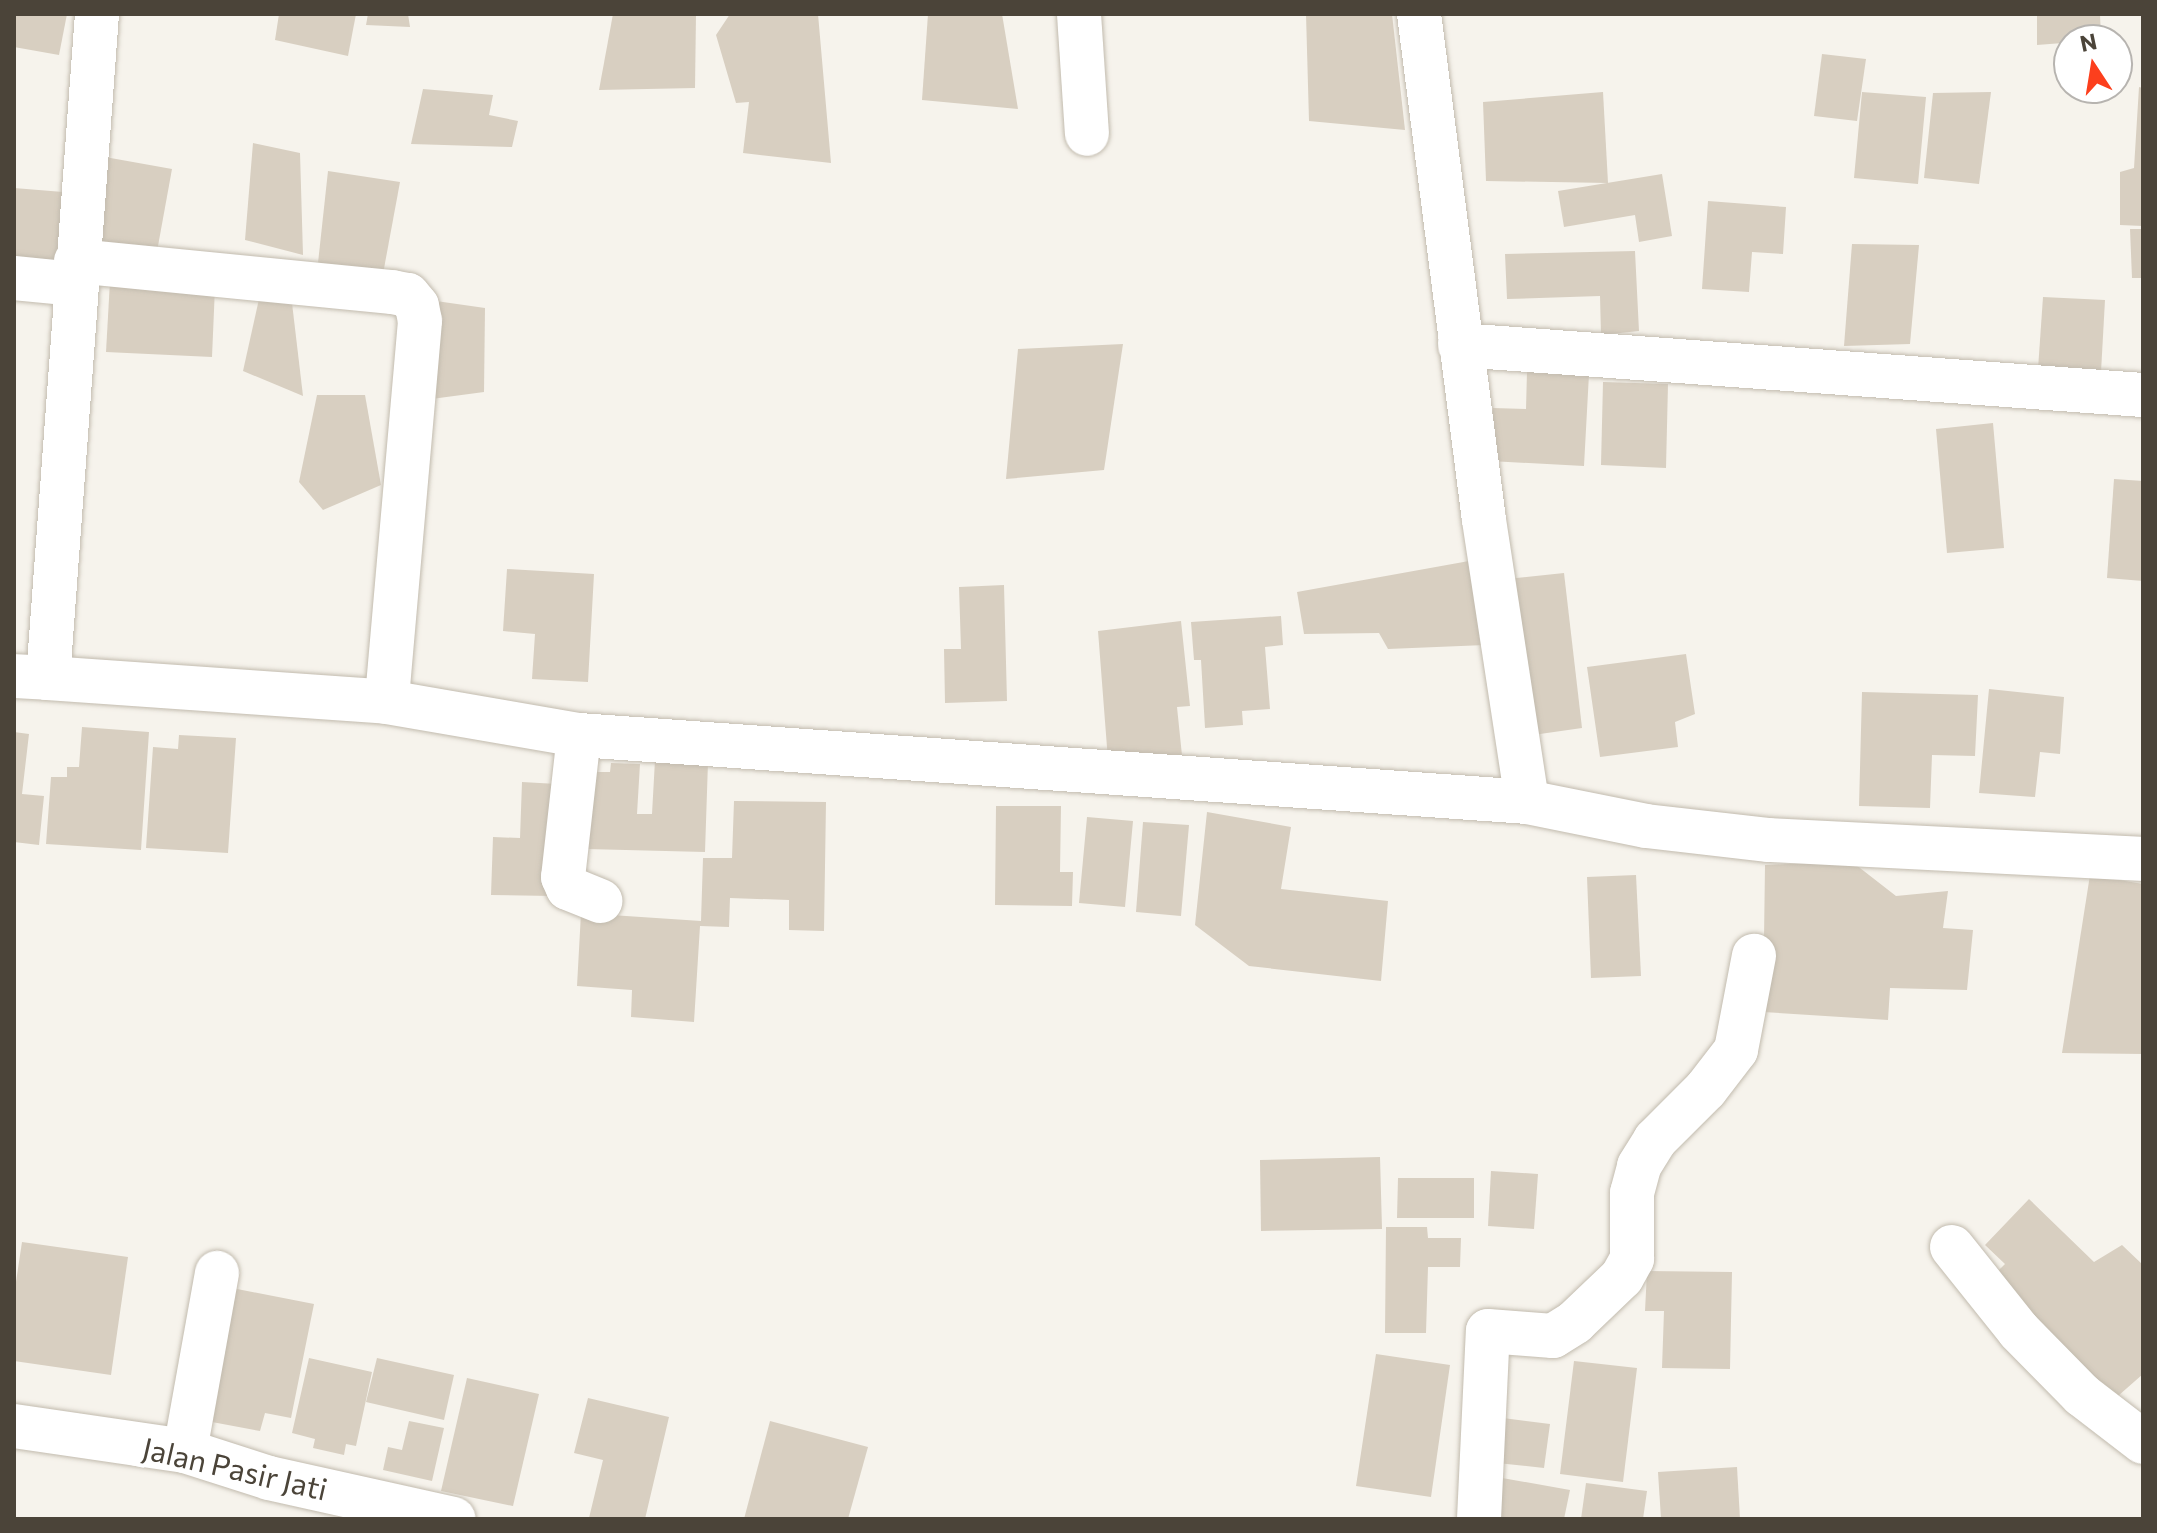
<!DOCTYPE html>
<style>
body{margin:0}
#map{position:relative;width:2157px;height:1533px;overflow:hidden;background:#f6f3ec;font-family:Commissioner,sans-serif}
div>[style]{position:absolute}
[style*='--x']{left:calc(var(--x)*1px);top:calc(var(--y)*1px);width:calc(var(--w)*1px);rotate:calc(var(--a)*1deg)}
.building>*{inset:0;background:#d8cfc1}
.roads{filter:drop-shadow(0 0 2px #c2bbae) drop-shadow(0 0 2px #c2bbae)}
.minor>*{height:44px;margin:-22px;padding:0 22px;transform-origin:22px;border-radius:22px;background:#fff}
span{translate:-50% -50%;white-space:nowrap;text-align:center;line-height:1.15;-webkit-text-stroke:8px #fff;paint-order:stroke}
.street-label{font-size:30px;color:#4b4439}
.frame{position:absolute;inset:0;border:16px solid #4b4439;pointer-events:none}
.north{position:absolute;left:2053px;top:24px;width:80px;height:80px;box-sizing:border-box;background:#fff;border:2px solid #b7b4b0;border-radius:50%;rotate:348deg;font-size:22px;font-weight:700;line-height:32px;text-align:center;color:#4b4439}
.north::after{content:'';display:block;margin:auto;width:28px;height:36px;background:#fc3f1d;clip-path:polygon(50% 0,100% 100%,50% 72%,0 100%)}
</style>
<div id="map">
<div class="building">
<div style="clip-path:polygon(14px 14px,67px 14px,59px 55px,14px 47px)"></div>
<div style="clip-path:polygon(279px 14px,356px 14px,348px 56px,275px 40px)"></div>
<div style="clip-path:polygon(368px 14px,408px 14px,410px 27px,366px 25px)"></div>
<div style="clip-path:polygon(613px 14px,696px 14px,695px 88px,599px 90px)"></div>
<div style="clip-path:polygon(730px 14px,818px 14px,831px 163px,743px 153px,749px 102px,736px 103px,716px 35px)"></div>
<div style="clip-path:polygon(928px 14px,1002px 14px,1018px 109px,922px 100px)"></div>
<div style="clip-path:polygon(1306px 14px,1392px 14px,1405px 130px,1309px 121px)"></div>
<div style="clip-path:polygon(2037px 14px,2100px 14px,2101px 40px,2037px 45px)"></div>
<div style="clip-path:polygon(1822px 54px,1866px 59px,1857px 121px,1814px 116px)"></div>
<div style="clip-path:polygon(2139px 87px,2143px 88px,2143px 226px,2120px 225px,2120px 172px,2134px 168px)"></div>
<div style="clip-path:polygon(423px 89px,493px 95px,489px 115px,518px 121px,512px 147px,411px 144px)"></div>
<div style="clip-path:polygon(1603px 92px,1608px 183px,1486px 181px,1483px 102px)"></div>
<div style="clip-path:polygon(1862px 92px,1926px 97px,1918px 184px,1854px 178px)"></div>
<div style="clip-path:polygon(1991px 92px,1979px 184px,1924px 178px,1933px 93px)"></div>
<div style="clip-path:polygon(253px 143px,300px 153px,303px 255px,245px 240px)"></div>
<div style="clip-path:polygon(105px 157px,172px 169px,156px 257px,89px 245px)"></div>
<div style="clip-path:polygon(328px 171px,400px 182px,383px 274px,318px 263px)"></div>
<div style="clip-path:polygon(1662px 174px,1672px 236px,1639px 242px,1635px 215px,1564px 227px,1558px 191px)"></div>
<div style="clip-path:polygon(14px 188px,63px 192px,56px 267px,14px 264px)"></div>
<div style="clip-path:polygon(1708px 201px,1786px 207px,1783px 254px,1752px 252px,1749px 292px,1702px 289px)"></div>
<div style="clip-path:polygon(2130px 229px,2143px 229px,2143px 278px,2132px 278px)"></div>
<div style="clip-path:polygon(1852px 244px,1919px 245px,1910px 344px,1844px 346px)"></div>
<div style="clip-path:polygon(1635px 251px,1639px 331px,1601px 335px,1600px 296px,1507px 299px,1505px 254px)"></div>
<div style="clip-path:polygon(110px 281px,215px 287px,212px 357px,106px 352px)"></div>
<div style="clip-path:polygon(2043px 297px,2105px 300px,2101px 372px,2038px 369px)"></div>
<div style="clip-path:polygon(259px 299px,292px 303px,303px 396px,243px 371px)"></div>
<div style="clip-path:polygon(429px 300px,485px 308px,484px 392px,424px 400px)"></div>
<div style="clip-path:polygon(1123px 344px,1104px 470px,1006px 479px,1018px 349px)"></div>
<div style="clip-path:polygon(1527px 371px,1589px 374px,1584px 466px,1490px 461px,1493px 408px,1526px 409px)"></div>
<div style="clip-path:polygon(1603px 382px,1668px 384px,1666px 468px,1601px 465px)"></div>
<div style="clip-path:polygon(317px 395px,365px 395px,381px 485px,323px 510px,299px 482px)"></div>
<div style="clip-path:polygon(1993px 423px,2004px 548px,1947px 553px,1936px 429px)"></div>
<div style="clip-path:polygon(2114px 479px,2143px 481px,2143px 581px,2107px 578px)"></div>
<div style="clip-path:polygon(1469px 561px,1485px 645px,1388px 649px,1379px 633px,1304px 634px,1297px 592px)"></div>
<div style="clip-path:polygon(507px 569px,594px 574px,588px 682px,532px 679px,535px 634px,503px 631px)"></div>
<div style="clip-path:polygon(1564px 573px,1582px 728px,1526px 736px,1507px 579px)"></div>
<div style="clip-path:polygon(1004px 585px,1007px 701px,945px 703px,944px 649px,961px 649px,959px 587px)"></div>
<div style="clip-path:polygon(1281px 616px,1283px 645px,1265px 647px,1270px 709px,1242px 711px,1243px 725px,1205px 728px,1201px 660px,1194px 660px,1191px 622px)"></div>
<div style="clip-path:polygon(1181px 621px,1190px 706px,1177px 707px,1183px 765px,1109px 773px,1098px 631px)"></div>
<div style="clip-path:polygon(1686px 654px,1695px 714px,1675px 722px,1678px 747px,1600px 757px,1587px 667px)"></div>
<div style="clip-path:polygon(1989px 689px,2064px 697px,2060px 754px,2040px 752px,2035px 797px,1979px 793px)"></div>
<div style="clip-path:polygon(1862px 692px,1978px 695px,1975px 756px,1932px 755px,1930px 808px,1859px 806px)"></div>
<div style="clip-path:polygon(82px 727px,149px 732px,141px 850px,46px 844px,51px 777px,67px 777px,67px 767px,79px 767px)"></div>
<div style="clip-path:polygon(14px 732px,29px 734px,22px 794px,44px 796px,39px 845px,14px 842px)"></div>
<div style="clip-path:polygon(179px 735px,236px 738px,228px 853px,146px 848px,153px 747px,178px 749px)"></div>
<div style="clip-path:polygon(655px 760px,708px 762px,705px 852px,586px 849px,589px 772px,610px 772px,611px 763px,640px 764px,637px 814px,652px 814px)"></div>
<div style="clip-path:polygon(522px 782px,557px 784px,553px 896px,491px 895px,493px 837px,520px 838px)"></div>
<div style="clip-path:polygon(734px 801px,826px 802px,824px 931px,789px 930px,789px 900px,730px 898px,729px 927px,700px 926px,694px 1022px,631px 1017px,632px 990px,577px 986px,581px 913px,701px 921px,703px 858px,732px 858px)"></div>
<div style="clip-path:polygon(996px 806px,1061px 806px,1060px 872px,1073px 872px,1072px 906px,995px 905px)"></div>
<div style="clip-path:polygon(1207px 812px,1291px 827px,1281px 889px,1388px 901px,1381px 981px,1249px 966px,1195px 925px)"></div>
<div style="clip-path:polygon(1087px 817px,1133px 821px,1125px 907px,1079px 903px)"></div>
<div style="clip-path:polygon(1143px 822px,1189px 825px,1181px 916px,1136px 912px)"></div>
<div style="clip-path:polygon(1851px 861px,1896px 896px,1948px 891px,1943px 928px,1973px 930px,1967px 990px,1890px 988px,1888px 1020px,1763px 1012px,1765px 865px)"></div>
<div style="clip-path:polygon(1636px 875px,1641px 976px,1591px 978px,1587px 877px)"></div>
<div style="clip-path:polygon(2090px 875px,2143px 884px,2143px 1054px,2062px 1053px)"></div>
<div style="clip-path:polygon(1380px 1157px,1382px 1229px,1261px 1231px,1260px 1160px)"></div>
<div style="clip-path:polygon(1491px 1171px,1538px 1174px,1534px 1229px,1488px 1226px)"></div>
<div style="clip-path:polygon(1398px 1178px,1474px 1178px,1474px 1218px,1397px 1218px)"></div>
<div style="clip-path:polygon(2029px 1199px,2094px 1262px,2122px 1245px,2143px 1265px,2143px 1374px,2110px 1403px,1986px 1283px,2005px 1264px,1985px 1245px)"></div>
<div style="clip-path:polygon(1386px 1227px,1427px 1227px,1428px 1238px,1461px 1238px,1460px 1267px,1428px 1267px,1426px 1333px,1385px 1333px)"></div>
<div style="clip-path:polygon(22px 1242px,128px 1257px,111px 1375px,14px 1361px,14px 1295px)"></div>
<div style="clip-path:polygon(1647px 1271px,1732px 1272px,1730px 1369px,1662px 1368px,1664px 1311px,1645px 1311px)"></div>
<div style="clip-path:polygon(222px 1286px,314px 1304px,291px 1418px,265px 1413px,260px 1431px,196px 1419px)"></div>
<div style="clip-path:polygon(1376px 1354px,1450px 1365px,1431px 1497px,1356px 1486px)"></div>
<div style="clip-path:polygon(309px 1358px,372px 1372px,356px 1446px,346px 1444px,344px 1455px,313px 1448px,315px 1439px,292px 1433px)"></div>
<div style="clip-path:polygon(377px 1358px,454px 1375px,444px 1420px,366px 1402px)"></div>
<div style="clip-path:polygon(1574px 1361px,1637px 1368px,1623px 1482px,1560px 1474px)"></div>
<div style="clip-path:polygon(467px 1378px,539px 1394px,513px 1506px,441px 1491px)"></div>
<div style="clip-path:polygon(588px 1398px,669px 1417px,645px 1519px,589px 1518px,603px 1460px,574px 1453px)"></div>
<div style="clip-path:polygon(1503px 1418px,1550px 1424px,1544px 1468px,1497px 1463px)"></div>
<div style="clip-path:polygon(409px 1421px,444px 1428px,432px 1481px,383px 1470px,388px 1447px,402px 1450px)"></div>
<div style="clip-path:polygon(770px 1421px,868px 1447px,848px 1519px,744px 1519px)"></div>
<div style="clip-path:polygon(1737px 1467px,1740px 1519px,1661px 1519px,1658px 1472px)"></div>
<div style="clip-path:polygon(1491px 1476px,1570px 1490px,1564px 1519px,1484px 1519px)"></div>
<div style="clip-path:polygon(1586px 1483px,1647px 1491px,1643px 1519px,1581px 1519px)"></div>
</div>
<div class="roads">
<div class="minor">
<div style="--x:1079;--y:14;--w:120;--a:86.2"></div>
<div style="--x:1419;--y:14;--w:510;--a:82.68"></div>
<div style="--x:1484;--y:520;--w:285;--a:81.3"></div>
<div style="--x:1527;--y:802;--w:121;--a:11.4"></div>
<div style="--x:1646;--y:826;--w:124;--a:6.5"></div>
<div style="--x:1769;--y:840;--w:374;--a:2.9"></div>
<div style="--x:76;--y:261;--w:318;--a:5.6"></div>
<div style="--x:392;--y:292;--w:16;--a:11"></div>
<div style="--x:408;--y:295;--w:14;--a:51"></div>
<div style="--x:417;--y:306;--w:15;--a:79"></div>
<div style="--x:420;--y:321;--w:382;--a:95"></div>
<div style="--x:14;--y:278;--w:60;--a:5.7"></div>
<div style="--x:1460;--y:345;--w:685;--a:4.19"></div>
<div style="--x:14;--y:676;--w:34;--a:3"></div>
<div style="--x:48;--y:678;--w:666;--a:-85.78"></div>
<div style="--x:48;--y:678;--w:340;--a:4"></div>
<div style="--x:387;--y:702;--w:195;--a:9.8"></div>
<div style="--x:579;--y:735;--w:950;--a:4.04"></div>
<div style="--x:579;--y:735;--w:143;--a:96.4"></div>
<div style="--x:563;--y:877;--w:12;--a:66"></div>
<div style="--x:568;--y:888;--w:35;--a:22"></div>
<div style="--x:1952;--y:1247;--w:107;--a:51.4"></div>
<div style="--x:2019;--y:1331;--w:90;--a:45.5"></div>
<div style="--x:2082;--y:1395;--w:77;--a:37.6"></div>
<div style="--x:14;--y:1426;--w:173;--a:8.3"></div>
<div style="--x:185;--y:1451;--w:88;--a:17.8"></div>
<div style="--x:269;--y:1478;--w:189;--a:12.5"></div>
<div style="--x:185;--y:1451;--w:181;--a:-79.8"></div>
<div style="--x:1479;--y:1519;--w:188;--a:-87.3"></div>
<div style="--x:1488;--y:1331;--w:65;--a:4.4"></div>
<div style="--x:1553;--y:1336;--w:26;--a:-32"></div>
<div style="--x:1575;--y:1322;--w:65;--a:-43.8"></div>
<div style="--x:1622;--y:1277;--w:21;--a:-61"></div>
<div style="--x:1632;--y:1259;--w:66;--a:-90"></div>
<div style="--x:1632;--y:1193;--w:28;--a:-75"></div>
<div style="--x:1639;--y:1166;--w:31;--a:-58"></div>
<div style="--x:1655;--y:1140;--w:72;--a:-45"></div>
<div style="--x:1706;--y:1089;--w:49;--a:-52.4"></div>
<div style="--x:1736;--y:1050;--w:96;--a:-79.2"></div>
</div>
</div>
<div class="street-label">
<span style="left:235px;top:1468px;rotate:13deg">Jalan Pasir Jati</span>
</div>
<div class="frame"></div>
<div class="north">N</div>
</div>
